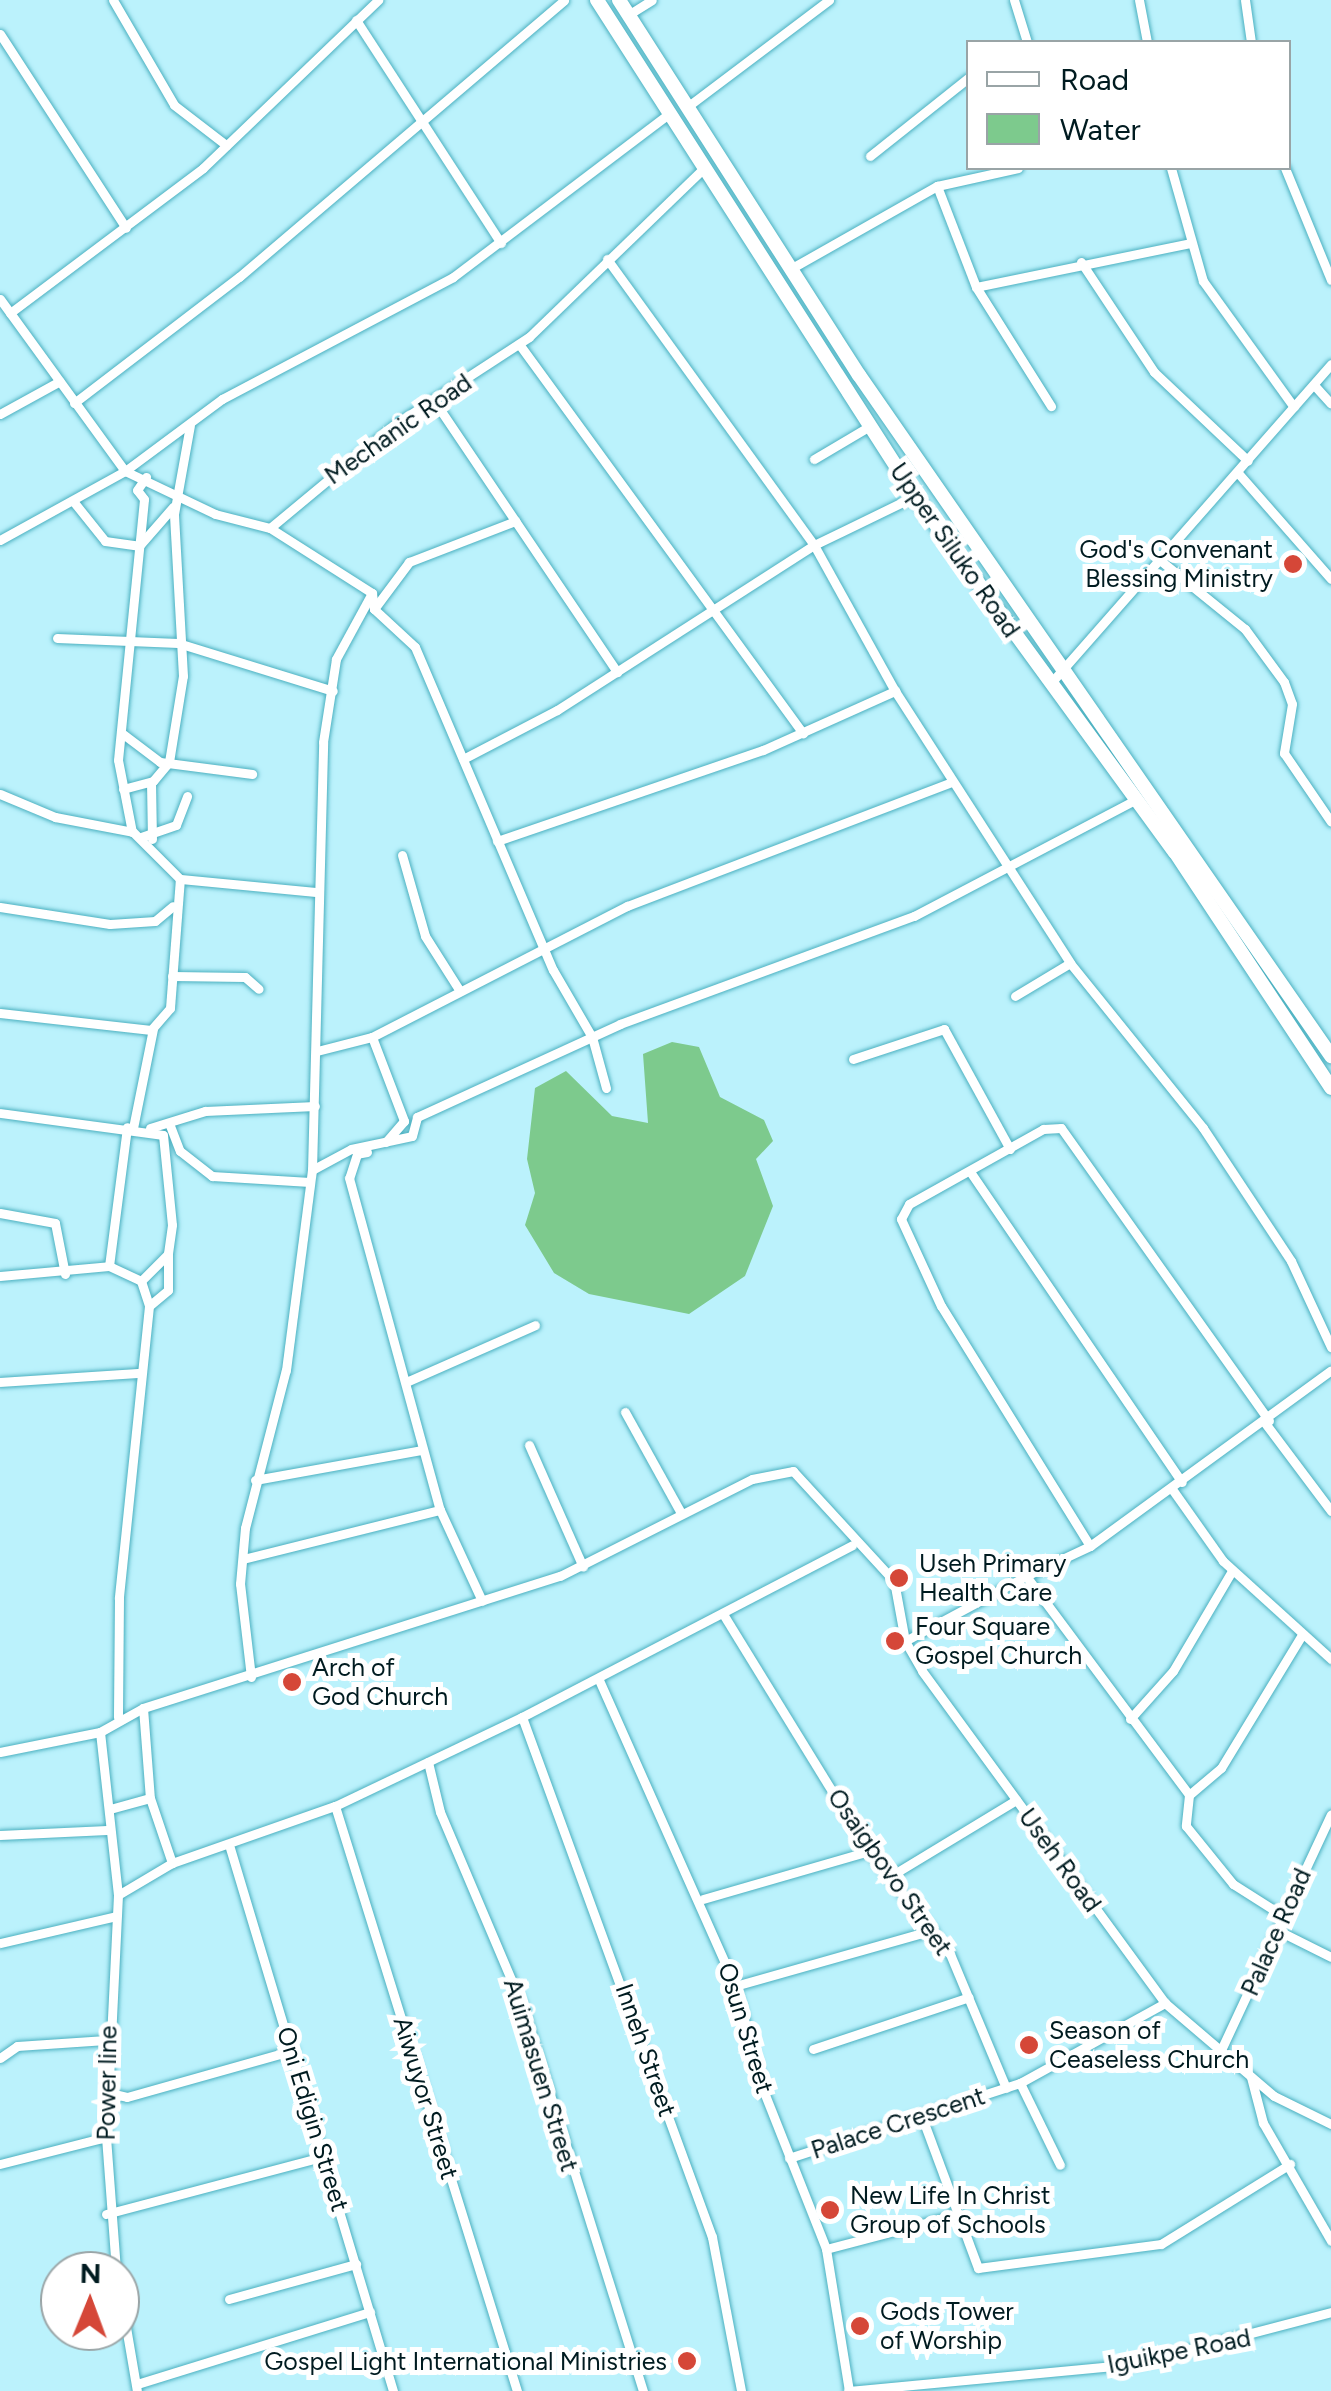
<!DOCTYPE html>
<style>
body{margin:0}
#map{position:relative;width:1331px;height:2391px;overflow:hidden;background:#bbf2fc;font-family:Figtree,sans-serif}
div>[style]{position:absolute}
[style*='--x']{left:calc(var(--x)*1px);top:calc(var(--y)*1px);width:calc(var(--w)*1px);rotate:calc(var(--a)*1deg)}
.water>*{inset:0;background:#7dca8d}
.roads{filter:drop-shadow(0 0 2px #4bb0c0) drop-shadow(0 0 2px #4bb0c0)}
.minor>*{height:9px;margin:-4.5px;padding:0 4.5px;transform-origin:4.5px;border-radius:4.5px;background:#fff}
.primary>*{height:14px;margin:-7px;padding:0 7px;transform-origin:7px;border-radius:7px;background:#fff}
.dots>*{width:28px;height:28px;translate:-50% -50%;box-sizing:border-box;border:5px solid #fff;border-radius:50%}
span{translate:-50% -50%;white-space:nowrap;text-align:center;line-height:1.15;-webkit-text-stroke:10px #fff;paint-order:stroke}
.street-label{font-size:25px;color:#001b20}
.poi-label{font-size:25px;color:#001b20}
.right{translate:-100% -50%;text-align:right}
.left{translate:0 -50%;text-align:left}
.legend{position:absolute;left:966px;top:40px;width:325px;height:130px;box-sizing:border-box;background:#fff;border:2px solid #99a4a6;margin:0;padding:12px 18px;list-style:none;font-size:30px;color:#001b20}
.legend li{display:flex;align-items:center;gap:20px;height:50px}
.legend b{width:50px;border:2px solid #99a4a6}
.north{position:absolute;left:40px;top:2251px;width:100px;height:100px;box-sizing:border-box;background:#fff;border:2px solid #99a4a6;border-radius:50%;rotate:1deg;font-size:28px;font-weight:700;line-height:40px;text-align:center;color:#001b20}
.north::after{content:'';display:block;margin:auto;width:35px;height:45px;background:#d54738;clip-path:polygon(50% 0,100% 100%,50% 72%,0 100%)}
</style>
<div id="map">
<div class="water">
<div style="clip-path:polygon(672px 1042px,699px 1047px,720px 1097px,764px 1120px,773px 1141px,756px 1159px,773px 1206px,745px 1276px,689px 1314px,589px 1294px,554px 1273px,525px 1225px,535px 1193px,527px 1159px,535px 1088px,566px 1071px,612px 1116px,648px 1123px,643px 1054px)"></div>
</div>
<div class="roads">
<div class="minor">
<div style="--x:113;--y:0;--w:121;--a:59.8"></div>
<div style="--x:174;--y:105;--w:66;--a:37.6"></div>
<div style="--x:1014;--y:0;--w:44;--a:72.8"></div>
<div style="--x:1139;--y:0;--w:43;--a:79.2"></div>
<div style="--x:1245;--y:0;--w:42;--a:81.9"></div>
<div style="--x:628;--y:15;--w:28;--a:-32"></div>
<div style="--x:356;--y:20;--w:266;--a:57"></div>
<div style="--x:0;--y:34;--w:231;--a:57"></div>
<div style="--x:687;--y:107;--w:178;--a:-37"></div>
<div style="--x:870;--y:156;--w:125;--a:-38.5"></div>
<div style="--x:1171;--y:168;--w:117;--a:74.2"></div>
<div style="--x:1203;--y:281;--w:155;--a:54.2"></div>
<div style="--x:1285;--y:168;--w:121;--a:67.7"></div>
<div style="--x:937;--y:186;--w:108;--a:68.9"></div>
<div style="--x:976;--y:287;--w:141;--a:57.8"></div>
<div style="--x:607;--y:259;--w:353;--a:54.1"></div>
<div style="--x:814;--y:545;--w:167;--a:61"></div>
<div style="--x:895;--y:691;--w:323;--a:57.2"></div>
<div style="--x:1070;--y:963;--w:212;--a:51.1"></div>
<div style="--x:1203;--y:1128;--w:159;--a:56.5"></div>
<div style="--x:1291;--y:1261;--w:95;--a:65.1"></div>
<div style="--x:1081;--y:262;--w:132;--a:56.4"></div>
<div style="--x:1154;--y:372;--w:129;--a:43.4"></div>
<div style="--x:792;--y:268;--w:167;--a:-29.5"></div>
<div style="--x:937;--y:186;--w:83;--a:-12.5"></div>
<div style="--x:976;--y:287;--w:219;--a:-11.6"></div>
<div style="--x:0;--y:299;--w:213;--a:54"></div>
<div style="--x:125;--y:471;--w:121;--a:-36.6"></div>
<div style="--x:222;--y:399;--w:261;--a:-27.8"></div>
<div style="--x:453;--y:277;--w:268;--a:-37.1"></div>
<div style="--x:10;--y:313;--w:241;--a:-36.9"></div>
<div style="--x:203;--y:168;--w:243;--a:-43.8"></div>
<div style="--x:519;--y:344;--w:482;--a:53.9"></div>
<div style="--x:1314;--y:385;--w:25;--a:48"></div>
<div style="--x:435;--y:402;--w:326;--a:56"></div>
<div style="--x:74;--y:403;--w:208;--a:-37.4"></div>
<div style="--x:239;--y:277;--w:427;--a:-40.4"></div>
<div style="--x:0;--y:414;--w:68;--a:-28.8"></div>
<div style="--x:814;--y:459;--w:65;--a:-30.5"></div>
<div style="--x:1238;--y:473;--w:141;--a:48.7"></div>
<div style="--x:73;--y:501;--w:51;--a:51.3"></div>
<div style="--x:105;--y:541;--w:34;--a:8"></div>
<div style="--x:139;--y:546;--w:52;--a:-48.9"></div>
<div style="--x:270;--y:528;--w:121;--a:32.5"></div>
<div style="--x:372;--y:593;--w:16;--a:83"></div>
<div style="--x:374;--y:609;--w:56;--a:42.8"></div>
<div style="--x:415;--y:647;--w:351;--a:66.9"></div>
<div style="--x:553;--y:970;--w:78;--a:59.8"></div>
<div style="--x:592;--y:1037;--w:53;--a:74.6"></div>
<div style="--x:0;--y:540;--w:143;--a:-28.9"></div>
<div style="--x:125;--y:471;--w:100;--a:25.5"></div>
<div style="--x:215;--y:514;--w:57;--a:14.3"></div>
<div style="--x:270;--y:528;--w:161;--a:-39.7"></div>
<div style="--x:394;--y:425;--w:161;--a:-33.1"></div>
<div style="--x:529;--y:337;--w:243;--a:-44"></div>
<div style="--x:1161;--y:561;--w:108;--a:39"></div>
<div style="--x:1245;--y:629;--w:66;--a:53.7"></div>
<div style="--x:1284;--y:682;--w:23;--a:70"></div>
<div style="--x:1292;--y:704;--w:50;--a:99.3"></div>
<div style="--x:1284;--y:753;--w:83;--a:55.7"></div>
<div style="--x:374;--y:609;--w:59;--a:-53.3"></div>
<div style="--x:409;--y:562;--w:114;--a:-21.1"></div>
<div style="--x:57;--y:638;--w:121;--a:2.4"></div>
<div style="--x:178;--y:643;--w:162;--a:17.2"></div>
<div style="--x:1050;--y:684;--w:426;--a:-48.7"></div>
<div style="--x:123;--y:734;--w:46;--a:37.1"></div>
<div style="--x:160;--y:762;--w:93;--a:7.4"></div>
<div style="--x:463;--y:759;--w:106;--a:-27.5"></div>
<div style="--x:557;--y:710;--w:305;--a:-32.7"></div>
<div style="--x:814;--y:545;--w:112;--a:-25.9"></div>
<div style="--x:151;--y:782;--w:57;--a:89"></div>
<div style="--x:123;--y:789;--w:31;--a:-15"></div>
<div style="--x:153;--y:781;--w:25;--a:-50"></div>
<div style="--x:169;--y:762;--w:87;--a:-80.8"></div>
<div style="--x:183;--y:676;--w:162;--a:-93.2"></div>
<div style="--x:174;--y:514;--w:90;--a:-79.8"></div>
<div style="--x:0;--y:794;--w:60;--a:22.7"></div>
<div style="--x:55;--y:817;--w:79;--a:10.9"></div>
<div style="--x:133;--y:832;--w:66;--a:45"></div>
<div style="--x:132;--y:832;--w:73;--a:-101"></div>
<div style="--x:118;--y:760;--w:262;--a:-84.3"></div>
<div style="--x:144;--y:499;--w:11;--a:-128"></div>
<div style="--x:137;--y:490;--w:16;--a:-55"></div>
<div style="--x:141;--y:837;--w:37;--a:-19"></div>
<div style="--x:176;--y:825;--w:31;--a:-69"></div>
<div style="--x:497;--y:841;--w:281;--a:-18.9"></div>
<div style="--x:763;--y:750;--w:145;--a:-24.1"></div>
<div style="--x:402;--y:855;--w:84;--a:74.1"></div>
<div style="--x:425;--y:936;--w:62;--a:57.6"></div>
<div style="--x:0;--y:907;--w:111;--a:8.8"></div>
<div style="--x:110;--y:924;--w:45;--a:-3.8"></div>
<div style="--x:155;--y:921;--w:23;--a:-40"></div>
<div style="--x:172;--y:976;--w:73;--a:0.8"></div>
<div style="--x:245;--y:977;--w:18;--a:41"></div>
<div style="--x:1015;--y:996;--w:64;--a:-31"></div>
<div style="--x:0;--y:1013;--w:152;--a:6.4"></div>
<div style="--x:151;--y:1030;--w:29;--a:-49"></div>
<div style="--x:170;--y:1008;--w:129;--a:-85.6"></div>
<div style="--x:180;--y:879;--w:137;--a:5.5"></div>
<div style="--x:372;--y:1037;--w:90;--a:69.1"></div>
<div style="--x:404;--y:1121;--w:28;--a:131"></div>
<div style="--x:317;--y:1051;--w:57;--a:-14.3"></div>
<div style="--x:372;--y:1037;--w:287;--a:-27.2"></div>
<div style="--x:627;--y:906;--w:347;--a:-20.9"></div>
<div style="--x:853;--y:1059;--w:96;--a:-18.2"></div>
<div style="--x:944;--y:1029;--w:137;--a:61.2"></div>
<div style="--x:0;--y:1113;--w:164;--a:7.7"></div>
<div style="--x:163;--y:1135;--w:90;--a:84.3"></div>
<div style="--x:172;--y:1225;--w:29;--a:98"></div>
<div style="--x:168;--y:1254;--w:38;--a:135"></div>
<div style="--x:141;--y:1281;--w:26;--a:72"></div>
<div style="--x:149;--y:1306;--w:294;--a:95.9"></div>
<div style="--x:119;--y:1598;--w:119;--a:90.5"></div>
<div style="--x:169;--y:1123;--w:30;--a:69"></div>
<div style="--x:180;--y:1151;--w:41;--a:38"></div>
<div style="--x:212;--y:1176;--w:98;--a:3.5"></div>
<div style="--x:133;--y:1128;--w:101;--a:-78.6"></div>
<div style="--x:150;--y:1128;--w:58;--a:-17.2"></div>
<div style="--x:205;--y:1111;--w:110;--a:-2.6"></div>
<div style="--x:367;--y:1152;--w:10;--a:169"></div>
<div style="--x:357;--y:1154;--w:25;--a:108"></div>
<div style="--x:349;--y:1178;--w:344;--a:74.7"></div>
<div style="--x:440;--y:1510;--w:100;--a:65.2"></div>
<div style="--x:312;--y:1170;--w:44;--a:-28.3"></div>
<div style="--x:351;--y:1149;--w:62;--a:-12"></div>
<div style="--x:412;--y:1136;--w:20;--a:-75"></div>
<div style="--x:417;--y:1117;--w:223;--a:-24.6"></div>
<div style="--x:620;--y:1024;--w:313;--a:-20.2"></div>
<div style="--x:914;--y:916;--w:252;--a:-27.7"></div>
<div style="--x:971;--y:1173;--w:374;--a:55.7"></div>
<div style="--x:0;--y:1213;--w:56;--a:10.3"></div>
<div style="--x:55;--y:1223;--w:52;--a:78.9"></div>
<div style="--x:109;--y:1266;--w:140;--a:-82.6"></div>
<div style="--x:0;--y:1276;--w:109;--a:-5.2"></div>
<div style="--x:109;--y:1266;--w:35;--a:25"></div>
<div style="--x:149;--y:1306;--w:25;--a:-40"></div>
<div style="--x:168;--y:1290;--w:36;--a:-90"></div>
<div style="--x:0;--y:1382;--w:141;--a:-3.7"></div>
<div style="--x:406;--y:1382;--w:141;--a:-23.8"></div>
<div style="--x:625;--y:1412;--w:115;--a:61"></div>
<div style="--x:1265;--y:1423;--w:110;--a:53.1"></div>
<div style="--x:529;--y:1445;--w:133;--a:66.1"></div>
<div style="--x:255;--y:1480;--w:170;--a:-10.2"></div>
<div style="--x:1172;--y:1489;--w:88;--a:54.7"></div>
<div style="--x:1223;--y:1561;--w:146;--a:42.2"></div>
<div style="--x:1090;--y:1546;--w:282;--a:-121.8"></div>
<div style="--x:941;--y:1306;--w:96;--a:-114.7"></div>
<div style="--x:901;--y:1219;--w:17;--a:-62"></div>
<div style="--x:909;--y:1204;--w:154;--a:-29.2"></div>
<div style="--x:1043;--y:1129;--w:18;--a:-3"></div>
<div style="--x:1061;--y:1128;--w:359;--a:54.6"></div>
<div style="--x:243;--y:1559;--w:203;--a:-14"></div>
<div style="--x:1026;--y:1576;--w:71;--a:-25.1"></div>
<div style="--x:1090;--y:1546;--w:298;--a:-36.1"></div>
<div style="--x:723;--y:1614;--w:278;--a:58.4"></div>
<div style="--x:869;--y:1851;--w:131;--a:51.8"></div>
<div style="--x:950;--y:1954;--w:145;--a:67.3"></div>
<div style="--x:905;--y:1641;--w:137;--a:-28.2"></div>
<div style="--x:1026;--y:1576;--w:273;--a:53.3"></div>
<div style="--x:1189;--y:1795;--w:42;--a:-40.2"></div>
<div style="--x:1221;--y:1768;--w:156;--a:-58.7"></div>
<div style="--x:251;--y:1677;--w:94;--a:-96.7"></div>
<div style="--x:240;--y:1584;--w:56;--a:-84.9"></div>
<div style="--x:245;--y:1528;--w:163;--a:-75.5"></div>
<div style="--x:286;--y:1370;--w:202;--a:-82.6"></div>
<div style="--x:312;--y:1170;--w:428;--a:-88.5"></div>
<div style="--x:323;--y:742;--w:84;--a:-81.1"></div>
<div style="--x:336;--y:659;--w:75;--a:-61.4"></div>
<div style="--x:599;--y:1680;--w:335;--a:66"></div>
<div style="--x:735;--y:1986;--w:105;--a:75"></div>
<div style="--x:762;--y:2087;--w:174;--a:68.4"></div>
<div style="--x:826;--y:2249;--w:144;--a:80.8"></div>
<div style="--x:143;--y:1708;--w:90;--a:85.6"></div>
<div style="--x:150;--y:1798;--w:69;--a:71.3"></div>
<div style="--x:522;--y:1717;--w:554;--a:69.93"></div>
<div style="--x:712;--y:2237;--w:157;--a:79.3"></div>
<div style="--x:1130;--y:1719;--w:64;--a:-48.1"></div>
<div style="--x:1173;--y:1671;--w:116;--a:-59.5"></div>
<div style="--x:100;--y:1732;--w:164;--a:83.7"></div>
<div style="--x:118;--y:1895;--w:242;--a:92.8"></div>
<div style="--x:106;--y:2137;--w:134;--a:85.7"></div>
<div style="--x:0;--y:1752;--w:102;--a:-11.3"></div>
<div style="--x:100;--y:1732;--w:49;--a:-29.2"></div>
<div style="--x:143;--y:1708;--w:437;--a:-17.6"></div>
<div style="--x:560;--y:1576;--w:215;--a:-26.8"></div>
<div style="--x:752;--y:1479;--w:42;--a:-11"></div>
<div style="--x:793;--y:1471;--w:149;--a:47.4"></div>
<div style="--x:894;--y:1581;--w:61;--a:79.6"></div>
<div style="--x:905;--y:1641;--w:34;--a:60"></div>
<div style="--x:922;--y:1671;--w:411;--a:53.8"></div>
<div style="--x:1165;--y:2003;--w:143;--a:40.5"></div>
<div style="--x:1274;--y:2096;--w:64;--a:26.2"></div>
<div style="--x:428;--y:1762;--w:51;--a:76.5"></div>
<div style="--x:440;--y:1812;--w:210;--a:67"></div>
<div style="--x:522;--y:2005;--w:405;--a:72.6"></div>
<div style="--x:1189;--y:1795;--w:31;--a:96"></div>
<div style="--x:1186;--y:1826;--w:75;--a:51"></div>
<div style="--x:1233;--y:1884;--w:62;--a:32.4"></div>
<div style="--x:335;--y:1806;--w:613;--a:72.72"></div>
<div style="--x:110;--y:1809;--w:41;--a:-15.4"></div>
<div style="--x:0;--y:1835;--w:107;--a:-2.7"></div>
<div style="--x:230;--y:1848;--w:567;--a:73.29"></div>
<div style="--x:894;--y:1874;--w:143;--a:-31.2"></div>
<div style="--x:118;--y:1895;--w:63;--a:-30.7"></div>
<div style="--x:172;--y:1863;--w:173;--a:-19.3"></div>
<div style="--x:335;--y:1806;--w:207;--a:-25.5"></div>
<div style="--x:522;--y:1717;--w:372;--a:-27.5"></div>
<div style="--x:703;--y:1899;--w:173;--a:-16.1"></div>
<div style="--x:1281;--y:1932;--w:56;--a:26.6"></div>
<div style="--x:0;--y:1943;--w:119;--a:-13.1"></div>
<div style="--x:735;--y:1986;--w:206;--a:-15.8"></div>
<div style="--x:813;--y:2049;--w:164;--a:-18.4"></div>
<div style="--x:1221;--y:2050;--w:260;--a:-65"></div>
<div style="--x:0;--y:2058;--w:21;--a:-35"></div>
<div style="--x:17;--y:2046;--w:89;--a:-3.9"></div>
<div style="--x:1251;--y:2077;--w:48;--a:75.4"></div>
<div style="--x:1263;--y:2123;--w:136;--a:60"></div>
<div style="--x:1020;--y:2083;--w:91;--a:64"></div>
<div style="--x:110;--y:2093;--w:17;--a:13"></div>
<div style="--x:127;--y:2097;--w:173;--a:-15.7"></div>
<div style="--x:923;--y:2120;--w:158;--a:69.6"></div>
<div style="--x:978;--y:2268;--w:185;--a:-7.5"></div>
<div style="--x:1161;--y:2244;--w:152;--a:-31.8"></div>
<div style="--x:789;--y:2158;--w:243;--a:-18"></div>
<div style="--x:1020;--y:2083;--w:166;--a:-28.9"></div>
<div style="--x:0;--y:2164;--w:109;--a:-14.3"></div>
<div style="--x:106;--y:2214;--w:227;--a:-14.8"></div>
<div style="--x:826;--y:2249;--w:134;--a:-14.7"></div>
<div style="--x:120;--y:2292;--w:100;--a:80.3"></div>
<div style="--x:229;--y:2299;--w:132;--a:-15.4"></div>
<div style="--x:137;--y:2384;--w:244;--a:-17.2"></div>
<div style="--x:848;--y:2391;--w:286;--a:-5.4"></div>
<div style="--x:1133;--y:2364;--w:205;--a:-14.7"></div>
</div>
<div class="primary">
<div style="--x:597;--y:0;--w:589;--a:57.33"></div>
<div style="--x:915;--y:496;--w:441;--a:53.9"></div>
<div style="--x:1175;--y:852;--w:283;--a:56.5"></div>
<div style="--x:619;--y:0;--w:445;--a:57.4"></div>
<div style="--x:859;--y:375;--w:829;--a:55.27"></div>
</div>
</div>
<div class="dots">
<div style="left:1293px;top:564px;background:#d54738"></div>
<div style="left:899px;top:1578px;background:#d54738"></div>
<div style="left:895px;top:1641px;background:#d54738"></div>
<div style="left:292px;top:1682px;background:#d54738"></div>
<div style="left:1029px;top:2045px;background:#d54738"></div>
<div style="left:830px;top:2210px;background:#d54738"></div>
<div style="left:860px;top:2326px;background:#d54738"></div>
<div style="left:687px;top:2361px;background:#d54738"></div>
</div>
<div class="street-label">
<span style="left:398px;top:429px;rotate:-35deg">Mechanic Road</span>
<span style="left:955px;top:550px;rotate:55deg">Upper Siluko Road</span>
<span style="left:1060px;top:1860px;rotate:54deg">Useh Road</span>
<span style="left:890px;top:1872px;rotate:55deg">Osaigbovo Street</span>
<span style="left:1276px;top:1932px;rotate:-66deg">Palace Road</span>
<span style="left:746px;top:2028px;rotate:73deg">Osun Street</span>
<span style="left:646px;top:2050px;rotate:71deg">Inneh Street</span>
<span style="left:541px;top:2075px;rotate:73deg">Auimasuen Street</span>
<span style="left:107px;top:2083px;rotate:-89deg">Power line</span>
<span style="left:426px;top:2098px;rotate:73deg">Aiwuyor Street</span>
<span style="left:313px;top:2119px;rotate:73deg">Oni Edigin Street</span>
<span style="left:898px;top:2123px;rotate:-18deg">Palace Crescent</span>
<span style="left:1179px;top:2351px;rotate:-11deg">Iguikpe Road</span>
</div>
<div class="poi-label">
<span class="right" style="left:1273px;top:564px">God's Convenant<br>Blessing Ministry</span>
<span class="left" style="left:919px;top:1578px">Useh Primary<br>Health Care</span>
<span class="left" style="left:915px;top:1641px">Four Square<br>Gospel Church</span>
<span class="left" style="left:312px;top:1682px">Arch of<br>God Church</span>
<span class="left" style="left:1049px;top:2045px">Season of<br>Ceaseless Church</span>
<span class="left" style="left:850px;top:2210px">New Life In Christ<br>Group of Schools</span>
<span class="left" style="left:880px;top:2326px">Gods Tower<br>of Worship</span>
<span class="right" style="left:667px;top:2361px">Gospel Light International Ministries</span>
</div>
<ul class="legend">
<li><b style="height:12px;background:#fff"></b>Road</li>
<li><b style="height:28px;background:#7dca8d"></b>Water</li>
</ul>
<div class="north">N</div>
</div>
